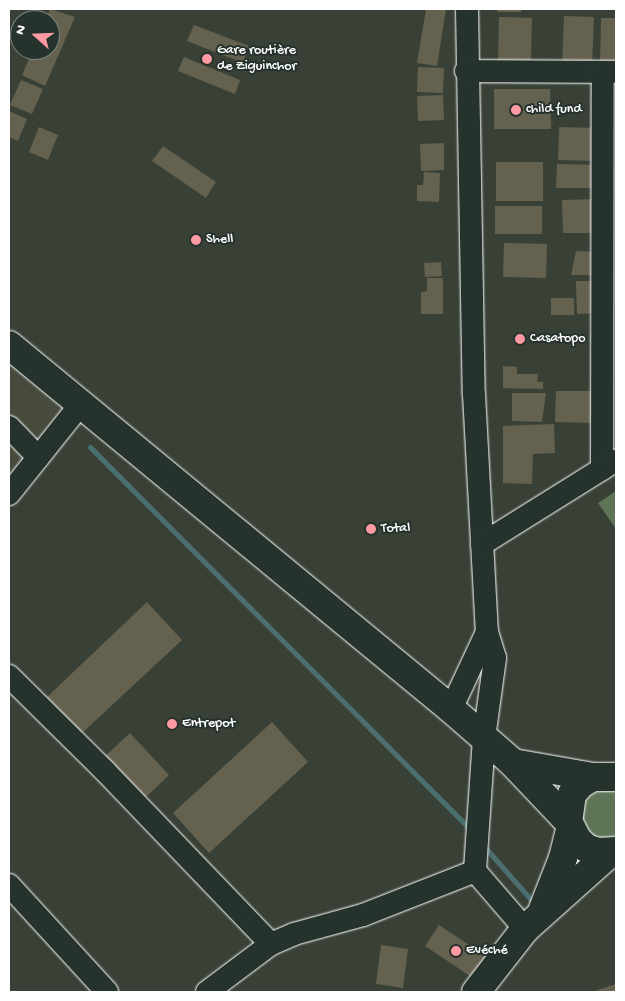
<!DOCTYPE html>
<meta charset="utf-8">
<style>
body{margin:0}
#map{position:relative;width:625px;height:1001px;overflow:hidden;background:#394137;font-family:"Gochi Hand",sans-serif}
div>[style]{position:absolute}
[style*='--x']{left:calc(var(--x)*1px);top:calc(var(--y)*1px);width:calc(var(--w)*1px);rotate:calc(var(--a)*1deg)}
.built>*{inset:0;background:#464b3e}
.green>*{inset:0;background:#5e7457}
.stream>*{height:5px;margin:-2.5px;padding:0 2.5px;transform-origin:2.5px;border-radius:2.5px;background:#4b6f70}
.building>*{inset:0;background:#65614f}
.roads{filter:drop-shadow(0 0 1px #fff) drop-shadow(0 0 1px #fff)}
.minor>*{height:22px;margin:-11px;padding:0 11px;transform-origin:11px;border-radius:11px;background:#26332d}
.major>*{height:28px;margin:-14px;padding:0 14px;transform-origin:14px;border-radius:14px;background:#26332d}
.highway>*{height:28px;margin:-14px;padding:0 14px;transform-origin:14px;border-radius:14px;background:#26332d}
.dots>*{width:14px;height:14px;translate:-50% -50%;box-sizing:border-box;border:2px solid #26332d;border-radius:50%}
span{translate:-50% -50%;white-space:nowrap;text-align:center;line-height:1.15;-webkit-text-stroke:4px #26332d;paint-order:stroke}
.poi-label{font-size:14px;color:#fff}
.left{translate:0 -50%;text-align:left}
.frame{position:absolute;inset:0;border:10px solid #fff;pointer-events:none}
.north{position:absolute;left:10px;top:10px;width:50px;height:50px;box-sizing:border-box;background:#26332d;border:1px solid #7d8581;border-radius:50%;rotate:290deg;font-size:14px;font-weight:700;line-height:20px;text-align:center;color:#fff}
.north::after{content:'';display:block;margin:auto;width:18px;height:22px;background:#ff9aa2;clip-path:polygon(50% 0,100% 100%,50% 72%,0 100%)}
</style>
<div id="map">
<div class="built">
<div style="clip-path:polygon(9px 345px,80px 405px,9px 494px)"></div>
</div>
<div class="green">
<div style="clip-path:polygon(616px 491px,616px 529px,598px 503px)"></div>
<div style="clip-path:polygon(616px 789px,616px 840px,607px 842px,591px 836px,581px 822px,582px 804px,594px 791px)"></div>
</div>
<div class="stream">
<div style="--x:90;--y:447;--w:539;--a:45.15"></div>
<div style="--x:483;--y:845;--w:77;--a:48.7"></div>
</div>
<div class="building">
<div style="clip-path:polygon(50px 9px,75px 17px,45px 86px,22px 75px,33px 50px,50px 50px,50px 20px,46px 20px)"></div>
<div style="clip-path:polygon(426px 9px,446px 9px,437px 66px,417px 63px)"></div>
<div style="clip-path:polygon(497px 9px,521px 9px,521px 12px,497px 12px)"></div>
<div style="clip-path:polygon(564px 16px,594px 17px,592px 66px,562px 64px)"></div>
<div style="clip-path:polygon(499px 17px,532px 18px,531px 62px,498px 63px)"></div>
<div style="clip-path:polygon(601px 18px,616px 18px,616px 69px,600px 69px)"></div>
<div style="clip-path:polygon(194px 25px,249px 46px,243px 63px,187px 41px)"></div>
<div style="clip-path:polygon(184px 57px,240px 80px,235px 94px,178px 71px)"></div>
<div style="clip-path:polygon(418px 67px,444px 68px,443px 93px,417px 92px)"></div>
<div style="clip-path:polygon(21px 80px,43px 89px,32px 114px,10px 105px)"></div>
<div style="clip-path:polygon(494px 89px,550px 89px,551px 129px,494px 129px)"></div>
<div style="clip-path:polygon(443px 95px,444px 120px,418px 121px,417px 96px)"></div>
<div style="clip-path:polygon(9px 111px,27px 119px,18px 141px,9px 137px)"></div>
<div style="clip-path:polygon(39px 127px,58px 135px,48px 160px,29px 152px)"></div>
<div style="clip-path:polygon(559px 127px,598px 128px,597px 161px,558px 160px)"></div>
<div style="clip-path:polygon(444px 143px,444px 170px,421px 171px,420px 144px)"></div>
<div style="clip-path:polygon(163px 146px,216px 182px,206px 198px,152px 161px)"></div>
<div style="clip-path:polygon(496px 162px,543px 162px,543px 201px,496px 201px)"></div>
<div style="clip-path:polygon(557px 164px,598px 165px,598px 188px,556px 188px)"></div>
<div style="clip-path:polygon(424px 172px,440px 173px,439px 202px,417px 201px,417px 185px,423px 185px)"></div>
<div style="clip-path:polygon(597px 199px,597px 233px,563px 233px,562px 200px)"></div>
<div style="clip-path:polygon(495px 206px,542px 206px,542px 234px,495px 234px)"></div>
<div style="clip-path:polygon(504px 243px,547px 244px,546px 278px,503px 277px)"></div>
<div style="clip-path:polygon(576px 251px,598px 252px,597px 275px,571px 275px)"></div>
<div style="clip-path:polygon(441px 262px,442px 276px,425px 277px,424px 263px)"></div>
<div style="clip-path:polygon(427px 278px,443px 278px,443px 314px,421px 314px,421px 292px,427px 291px)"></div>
<div style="clip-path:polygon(576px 281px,597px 281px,598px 313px,577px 314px)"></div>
<div style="clip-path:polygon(551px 298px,574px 298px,574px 315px,551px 315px)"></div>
<div style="clip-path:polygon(503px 366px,517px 367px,517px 374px,538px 374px,537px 382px,543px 382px,543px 389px,503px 388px)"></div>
<div style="clip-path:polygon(556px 391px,597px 391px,597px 423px,555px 422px)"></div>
<div style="clip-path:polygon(512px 393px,546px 393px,542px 422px,512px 421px)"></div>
<div style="clip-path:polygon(554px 424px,555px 453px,533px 454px,532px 484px,503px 483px,503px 426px)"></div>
<div style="clip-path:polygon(147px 602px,182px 640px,81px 734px,47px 697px)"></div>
<div style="clip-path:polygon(272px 722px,308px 762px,209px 853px,173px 813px)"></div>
<div style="clip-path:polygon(130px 733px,169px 775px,142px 801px,102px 759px)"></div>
<div style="clip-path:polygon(439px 925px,487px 957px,473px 978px,425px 946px)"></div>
<div style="clip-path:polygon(381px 945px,408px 949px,403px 988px,376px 984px)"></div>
<div style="clip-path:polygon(616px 984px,616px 992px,592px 992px)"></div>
</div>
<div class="roads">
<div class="minor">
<div style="--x:467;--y:9;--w:385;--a:89"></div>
<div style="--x:474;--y:394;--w:238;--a:86.9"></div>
<div style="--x:487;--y:632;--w:27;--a:73"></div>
<div style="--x:495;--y:658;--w:81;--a:97.8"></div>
<div style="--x:484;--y:738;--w:133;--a:93.9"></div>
<div style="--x:475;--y:871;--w:77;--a:49.2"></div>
<div style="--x:466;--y:71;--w:150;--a:0.4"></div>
<div style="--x:9;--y:427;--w:42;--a:46"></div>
<div style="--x:602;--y:469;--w:397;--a:-89.9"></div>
<div style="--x:9;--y:494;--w:114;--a:-51.4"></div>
<div style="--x:482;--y:544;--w:157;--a:-32"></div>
<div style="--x:9;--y:676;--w:134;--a:44.7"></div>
<div style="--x:104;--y:770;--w:241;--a:46.2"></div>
<div style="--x:451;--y:709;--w:85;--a:-64.9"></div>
<div style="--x:9;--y:885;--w:145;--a:47.5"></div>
<div style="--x:207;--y:992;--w:80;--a:-36.9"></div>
<div style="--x:271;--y:944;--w:25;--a:-23"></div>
<div style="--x:294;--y:934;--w:72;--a:-15.4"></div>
<div style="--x:363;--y:915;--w:120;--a:-21.4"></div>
</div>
<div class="major">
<div style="--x:543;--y:909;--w:55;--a:-68.6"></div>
<div style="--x:563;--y:858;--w:30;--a:-76"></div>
<div style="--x:476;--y:992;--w:80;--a:-52.1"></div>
<div style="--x:525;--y:929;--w:114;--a:-41.8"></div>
</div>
<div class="highway">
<div style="--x:9;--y:345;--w:573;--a:39.47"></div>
<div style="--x:451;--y:709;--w:81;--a:41"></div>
<div style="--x:512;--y:762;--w:81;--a:46.5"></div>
<div style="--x:513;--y:763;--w:81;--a:9.9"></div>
<div style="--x:616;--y:777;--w:23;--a:180"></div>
<div style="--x:593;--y:777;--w:14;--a:150"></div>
<div style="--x:581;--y:784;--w:13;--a:132"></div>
<div style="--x:572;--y:794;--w:27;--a:98"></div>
<div style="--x:568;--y:821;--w:20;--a:63"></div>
<div style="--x:577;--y:839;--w:13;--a:45"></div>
<div style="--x:586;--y:848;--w:13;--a:18"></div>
<div style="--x:598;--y:852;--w:18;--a:-3"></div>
</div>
</div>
<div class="dots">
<div style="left:207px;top:59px;background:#ff9aa2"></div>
<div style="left:516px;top:110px;background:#ff9aa2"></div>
<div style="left:196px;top:240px;background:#ff9aa2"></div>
<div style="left:520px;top:339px;background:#ff9aa2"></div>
<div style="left:371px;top:529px;background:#ff9aa2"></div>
<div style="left:172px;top:724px;background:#ff9aa2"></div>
<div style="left:456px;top:951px;background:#ff9aa2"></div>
</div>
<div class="poi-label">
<span class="left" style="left:217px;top:59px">Gare routière<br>de Ziguinchor</span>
<span class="left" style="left:526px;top:110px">child fund</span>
<span class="left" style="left:206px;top:240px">Shell</span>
<span class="left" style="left:530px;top:339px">Casatopo</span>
<span class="left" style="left:381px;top:529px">Total</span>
<span class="left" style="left:182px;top:724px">Entrepot</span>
<span class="left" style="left:466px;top:951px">Evéché</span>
</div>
<div class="frame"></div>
<div class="north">N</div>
</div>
